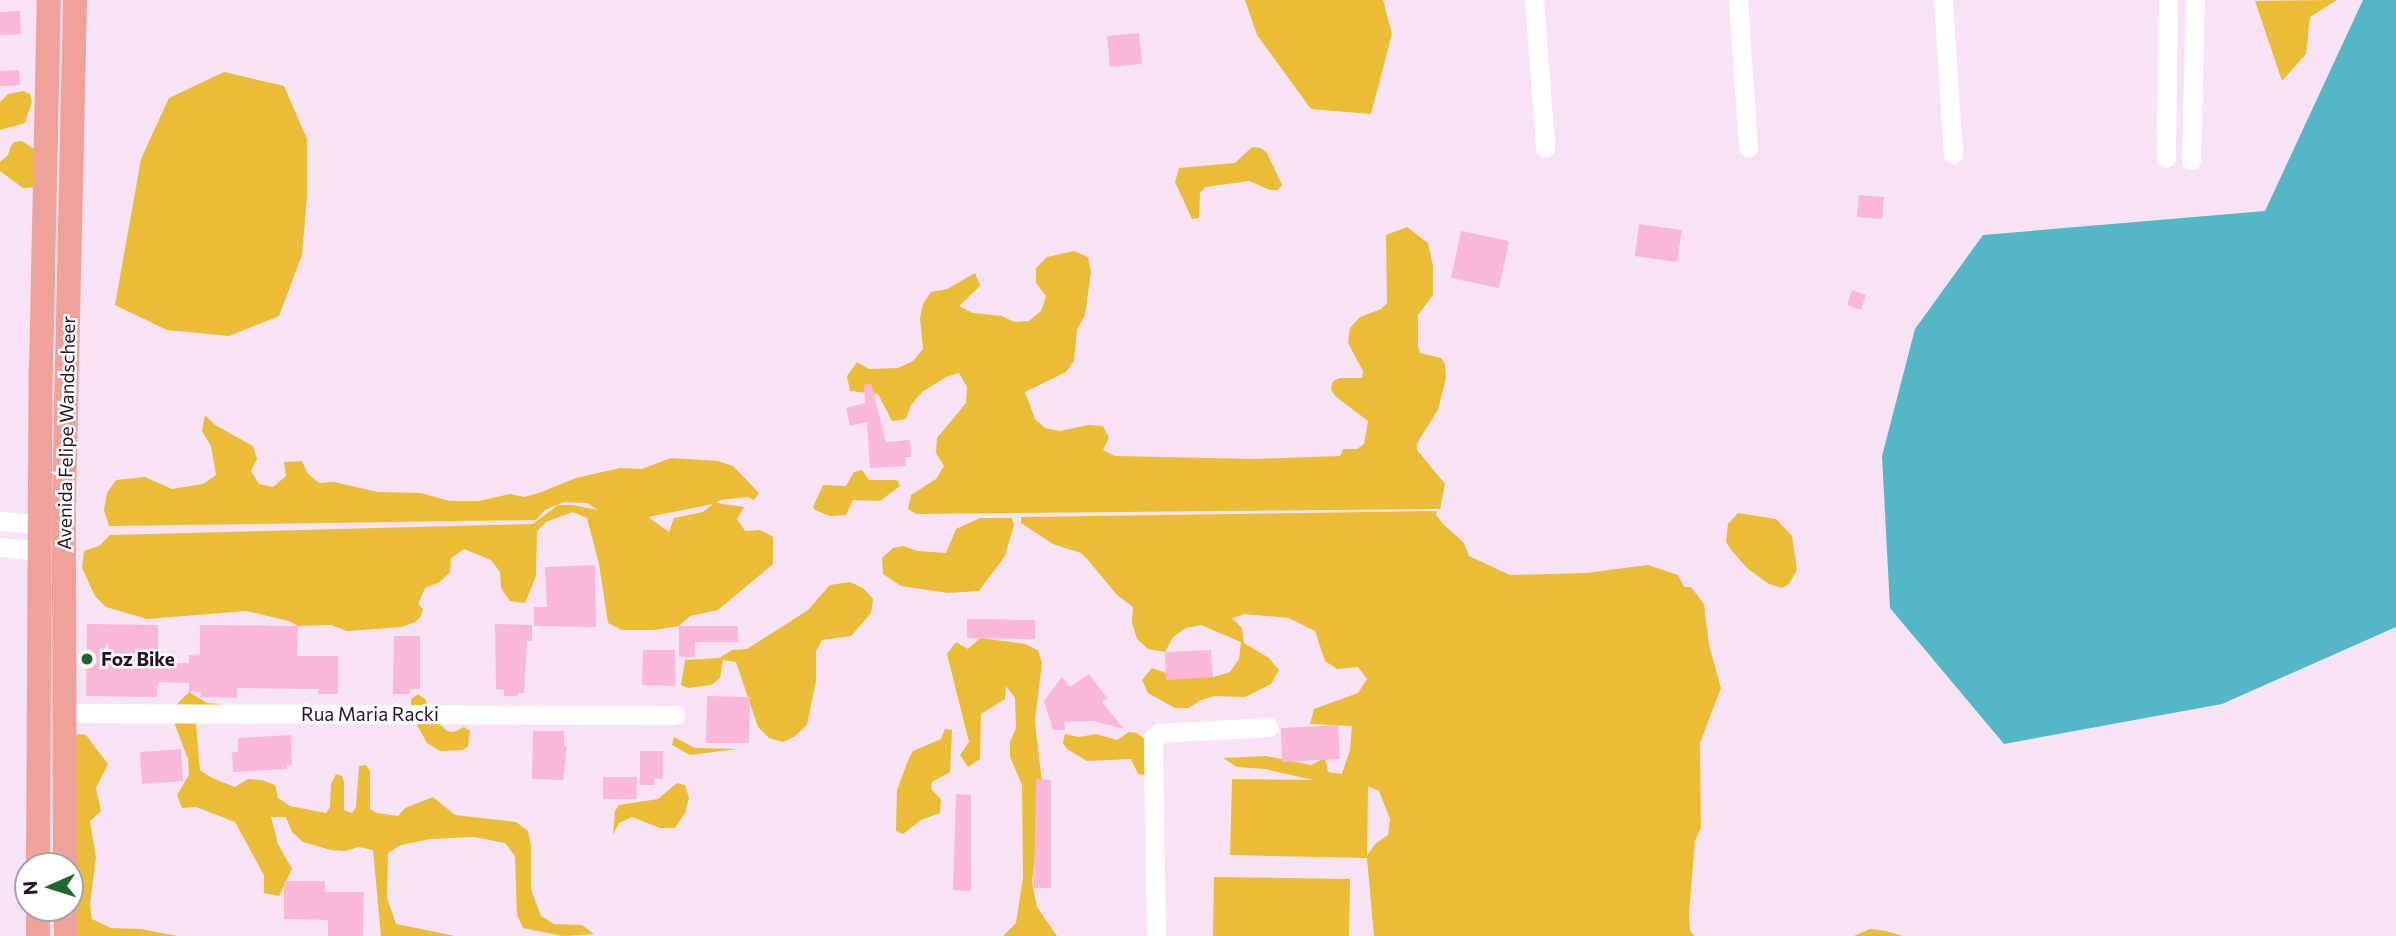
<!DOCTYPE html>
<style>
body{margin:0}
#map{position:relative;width:2396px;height:936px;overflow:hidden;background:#f8e2f6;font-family:Commissioner,sans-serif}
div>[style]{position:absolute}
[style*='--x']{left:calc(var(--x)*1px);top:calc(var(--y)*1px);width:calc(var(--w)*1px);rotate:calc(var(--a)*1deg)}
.green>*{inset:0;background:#ebbc35}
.water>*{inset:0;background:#53b7c6}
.building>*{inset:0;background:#fbb7d8}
.path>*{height:3.5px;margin-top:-1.75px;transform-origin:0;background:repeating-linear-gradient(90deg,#8e7a8d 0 7px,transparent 0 10.5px)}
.minor>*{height:19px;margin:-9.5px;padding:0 9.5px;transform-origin:9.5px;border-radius:9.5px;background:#fff}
.major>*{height:24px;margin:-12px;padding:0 12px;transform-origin:12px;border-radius:12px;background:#eea29a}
.dots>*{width:19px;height:19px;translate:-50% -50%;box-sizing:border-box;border:4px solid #fff;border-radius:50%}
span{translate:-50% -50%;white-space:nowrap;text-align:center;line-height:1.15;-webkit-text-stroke:5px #fff;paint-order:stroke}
.street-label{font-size:19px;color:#261325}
.poi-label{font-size:19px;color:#261325;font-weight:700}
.left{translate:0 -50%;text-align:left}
.north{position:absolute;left:14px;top:852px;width:70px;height:70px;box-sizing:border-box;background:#fff;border:2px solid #a8a1a8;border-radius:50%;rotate:267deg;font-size:19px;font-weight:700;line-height:28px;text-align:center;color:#261325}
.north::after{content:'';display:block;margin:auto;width:24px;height:32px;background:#206632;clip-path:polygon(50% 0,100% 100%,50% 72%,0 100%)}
</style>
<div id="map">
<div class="green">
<div style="clip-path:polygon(1245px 0,1383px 0,1392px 34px,1371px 114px,1311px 109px,1257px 35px)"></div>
<div style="clip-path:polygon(2337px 0,2310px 17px,2306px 54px,2282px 81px,2255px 1px)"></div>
<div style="clip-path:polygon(224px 72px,284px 86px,307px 139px,307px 196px,302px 255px,279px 316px,229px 336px,167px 330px,115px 305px,141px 159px,169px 98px)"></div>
<div style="clip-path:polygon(23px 91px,30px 94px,32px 102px,25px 123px,0 130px,0 102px,8px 94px)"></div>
<div style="clip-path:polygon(22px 141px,34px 149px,38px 187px,23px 188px,0 171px,0 162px,8px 155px,10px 148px,14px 142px)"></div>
<div style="clip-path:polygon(1252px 147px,1261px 148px,1267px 153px,1282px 185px,1278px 190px,1270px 190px,1249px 181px,1205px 187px,1200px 193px,1199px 218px,1192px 219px,1175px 182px,1179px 168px,1235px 163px)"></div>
<div style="clip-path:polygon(1407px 227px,1428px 243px,1433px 266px,1433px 295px,1418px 315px,1418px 346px,1420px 353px,1441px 358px,1445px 364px,1446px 378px,1438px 410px,1417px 443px,1417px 450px,1445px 484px,1440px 509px,916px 514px,908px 509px,911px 495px,936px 479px,944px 466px,936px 453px,937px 438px,966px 403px,967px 387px,959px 373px,946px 377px,922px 392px,911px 405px,906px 419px,892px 421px,878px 394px,850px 391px,847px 376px,857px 362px,869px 369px,898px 368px,913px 361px,923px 349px,920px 318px,923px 304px,931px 292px,947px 289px,975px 273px,980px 286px,959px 306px,973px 313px,1002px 316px,1014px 322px,1029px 321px,1041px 311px,1046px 296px,1036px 283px,1036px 268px,1047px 257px,1074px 251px,1088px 257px,1091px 272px,1085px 315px,1077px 330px,1074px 361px,1066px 372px,1025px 392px,1035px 419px,1045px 428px,1060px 431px,1088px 425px,1103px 426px,1109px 438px,1103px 450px,1115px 456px,1254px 459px,1340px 456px,1343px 449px,1357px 449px,1364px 444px,1368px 421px,1335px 396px,1331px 389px,1333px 381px,1340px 378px,1362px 378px,1363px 371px,1348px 343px,1350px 328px,1360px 317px,1381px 309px,1387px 303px,1386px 235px)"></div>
<div style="clip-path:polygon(evenodd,205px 415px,215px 425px,253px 446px,257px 459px,251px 471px,259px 484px,273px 487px,286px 476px,284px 462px,302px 461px,308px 474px,319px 483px,334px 482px,378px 492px,421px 493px,450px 501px,479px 501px,510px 494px,524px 497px,539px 493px,576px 478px,620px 468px,642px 469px,671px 458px,718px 461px,733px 466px,759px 493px,754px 500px,747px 497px,720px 500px,716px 503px,744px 507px,737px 519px,745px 531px,760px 530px,773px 537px,773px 564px,718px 610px,690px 616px,679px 626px,654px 630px,622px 630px,608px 623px,599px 564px,587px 518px,573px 512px,546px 522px,537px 531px,536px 576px,525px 603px,510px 601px,501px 588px,500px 572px,491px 560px,464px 549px,451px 558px,450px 572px,440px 582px,425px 588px,418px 604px,423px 609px,421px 616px,415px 622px,402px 627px,347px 631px,331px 625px,298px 626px,289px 621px,246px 611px,147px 619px,106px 607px,95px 596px,82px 568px,84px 551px,99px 546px,110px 535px,533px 524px,558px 505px,573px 505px,598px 510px,587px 503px,564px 502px,545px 510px,536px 520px,109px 526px,104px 510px,107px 493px,116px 480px,145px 477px,172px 489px,203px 484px,216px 475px,211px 446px,202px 431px,205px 415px,713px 504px,703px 512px,674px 518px,669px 532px,648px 517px,713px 504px)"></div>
<div style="clip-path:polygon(862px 470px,869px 480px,897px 480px,900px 486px,880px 501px,853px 500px,846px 515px,830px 516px,815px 510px,813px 507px,823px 485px,846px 486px,854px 472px)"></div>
<div style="clip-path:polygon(evenodd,1437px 511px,1436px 515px,1443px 524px,1464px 543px,1469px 556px,1510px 575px,1586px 573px,1648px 565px,1678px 575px,1684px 587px,1691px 587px,1704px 604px,1709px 645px,1721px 688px,1700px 743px,1701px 827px,1695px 841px,1689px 914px,1690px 930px,1694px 936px,1374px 936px,1367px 858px,1230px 855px,1232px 779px,1313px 780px,1265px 769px,1237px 767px,1223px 758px,1266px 756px,1311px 765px,1325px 758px,1328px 772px,1342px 774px,1350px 750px,1352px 726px,1310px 724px,1314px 709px,1358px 693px,1367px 679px,1358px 667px,1337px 669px,1325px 661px,1315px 631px,1289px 618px,1245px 614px,1232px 618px,1242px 628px,1244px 643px,1269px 658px,1279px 670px,1271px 684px,1245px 697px,1215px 696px,1201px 700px,1189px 708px,1175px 708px,1148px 693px,1142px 680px,1152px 668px,1166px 673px,1213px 677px,1230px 672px,1239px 659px,1241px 642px,1201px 625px,1186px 628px,1173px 637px,1165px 652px,1148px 649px,1137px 639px,1132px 623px,1133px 607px,1117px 595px,1088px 560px,1081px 553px,1053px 544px,1021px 523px,1021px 517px,1437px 511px,1368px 786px,1379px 791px,1390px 819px,1388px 835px,1375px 844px,1367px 856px,1368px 786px)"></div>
<div style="clip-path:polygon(1738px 513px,1776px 519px,1792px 536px,1797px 570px,1789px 584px,1782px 588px,1769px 584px,1748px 569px,1732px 551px,1726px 542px,1728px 524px)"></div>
<div style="clip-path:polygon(980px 518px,1012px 518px,1014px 525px,1005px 556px,979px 591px,948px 593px,901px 586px,883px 574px,882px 558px,893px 548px,903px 546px,918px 551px,946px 553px,956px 529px)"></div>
<div style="clip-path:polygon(850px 582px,863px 588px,873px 599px,871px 613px,851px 636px,822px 640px,816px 651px,816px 681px,807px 725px,795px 736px,783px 742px,769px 738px,758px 727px,736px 662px,723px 660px,720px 678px,711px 685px,688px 688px,681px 685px,685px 660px,719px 658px,732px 650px,747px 649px,808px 610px,830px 585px)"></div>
<div style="clip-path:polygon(980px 638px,1025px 644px,1038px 650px,1042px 663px,1035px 721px,1043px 792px,1032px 882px,1037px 907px,1057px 936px,1003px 936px,1016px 923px,1023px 878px,1022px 785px,1010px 757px,1010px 742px,1016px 728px,1015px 698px,1006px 686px,1005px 699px,981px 714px,980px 759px,968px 767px,960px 755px,969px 742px,947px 654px,956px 642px,968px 649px)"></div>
<div style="clip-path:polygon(189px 692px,207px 703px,221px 704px,209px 711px,195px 712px,200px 770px,212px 778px,235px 787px,248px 779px,262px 780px,275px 785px,278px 798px,290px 806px,326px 813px,330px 807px,331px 784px,336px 774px,342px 776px,344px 783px,344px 810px,352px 813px,356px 807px,359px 766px,366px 765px,370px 771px,370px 809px,377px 813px,398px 816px,405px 808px,433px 797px,455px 815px,516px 822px,528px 831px,531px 846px,531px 889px,541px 916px,554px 924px,582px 925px,594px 934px,562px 936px,523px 928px,517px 915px,515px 856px,505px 843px,474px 837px,430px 839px,401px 845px,388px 853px,387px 898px,396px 924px,455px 936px,381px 936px,373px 850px,359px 847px,345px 851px,331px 850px,303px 842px,292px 832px,286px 817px,271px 817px,278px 844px,292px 869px,279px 896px,264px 893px,264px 875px,235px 822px,196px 807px,182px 808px,177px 795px,189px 775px,188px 759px,172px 717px,178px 703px)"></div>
<div style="clip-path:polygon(418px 694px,425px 699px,434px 719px,447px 731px,454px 732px,464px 727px,470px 731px,468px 746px,463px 750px,440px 751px,427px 743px,411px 714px,411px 699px)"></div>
<div style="clip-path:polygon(945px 729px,952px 730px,950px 772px,932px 782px,931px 789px,941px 799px,940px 813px,921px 820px,903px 834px,896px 831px,897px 790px,909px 758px,913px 751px,941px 739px)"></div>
<div style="clip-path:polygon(1129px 732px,1137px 733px,1148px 742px,1145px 775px,1138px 774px,1131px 759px,1087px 761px,1067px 749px,1063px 743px,1065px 734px,1079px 737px,1096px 734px,1117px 740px)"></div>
<div style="clip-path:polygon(79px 734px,86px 735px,108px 764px,96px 788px,101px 811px,90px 821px,96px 858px,90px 904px,92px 919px,111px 928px,140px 929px,178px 936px,70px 936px,72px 737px)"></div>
<div style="clip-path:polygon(674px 737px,695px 748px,737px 749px,690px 755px,672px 745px)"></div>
<div style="clip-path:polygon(677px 783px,685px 785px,689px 798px,685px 813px,675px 828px,660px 828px,632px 817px,619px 823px,613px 835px,615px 811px,619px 805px,658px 799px)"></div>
<div style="clip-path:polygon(1214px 877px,1350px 879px,1349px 936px,1213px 936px)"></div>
<div style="clip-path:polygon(1870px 929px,1886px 931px,1903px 936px,1854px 936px)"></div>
</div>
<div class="water">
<div style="clip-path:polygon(2363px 0,2396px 0,2396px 627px,2222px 704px,2004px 744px,1890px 608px,1882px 456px,1915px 329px,1983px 235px,2265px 211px)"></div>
</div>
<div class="building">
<div style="clip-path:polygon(20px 11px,21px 34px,0 35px,0 12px)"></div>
<div style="clip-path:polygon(1139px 33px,1142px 64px,1110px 67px,1107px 36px)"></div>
<div style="clip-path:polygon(19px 70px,20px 85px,0 86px,0 71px)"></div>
<div style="clip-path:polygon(1859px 195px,1884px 197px,1882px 219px,1857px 217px)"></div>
<div style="clip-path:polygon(1639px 224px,1682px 230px,1677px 262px,1635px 256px)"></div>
<div style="clip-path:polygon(1461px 231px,1509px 241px,1499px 288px,1451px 278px)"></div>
<div style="clip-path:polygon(1852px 290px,1866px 295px,1861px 310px,1847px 305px)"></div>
<div style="clip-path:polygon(871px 383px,886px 442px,910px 440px,911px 457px,905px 457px,906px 466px,870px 468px,867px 422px,850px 426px,846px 408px,865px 403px,864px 385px)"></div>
<div style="clip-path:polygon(595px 565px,596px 627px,534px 626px,534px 607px,547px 607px,545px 567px)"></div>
<div style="clip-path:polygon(967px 619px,1035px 620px,1035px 639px,967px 638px)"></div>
<div style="clip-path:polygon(87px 624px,158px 625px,158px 664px,189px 663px,189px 655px,200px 655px,200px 625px,298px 626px,297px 656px,338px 656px,338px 694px,318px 694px,319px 689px,237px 688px,237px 698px,200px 697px,201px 692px,189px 692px,189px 683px,158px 682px,157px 697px,86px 696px)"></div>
<div style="clip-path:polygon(495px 624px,532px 625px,532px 641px,527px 641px,524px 693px,518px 693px,518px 696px,504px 696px,504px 690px,496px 689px)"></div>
<div style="clip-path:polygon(679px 626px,738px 626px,738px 642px,695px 642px,695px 657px,679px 657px)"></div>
<div style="clip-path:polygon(394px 636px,420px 636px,420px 689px,410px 689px,410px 694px,393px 694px)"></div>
<div style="clip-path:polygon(643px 650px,675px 650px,675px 686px,642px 685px)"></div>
<div style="clip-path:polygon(1211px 650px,1213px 677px,1166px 680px,1165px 652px)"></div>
<div style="clip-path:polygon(1089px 674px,1107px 698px,1102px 702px,1124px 729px,1094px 721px,1064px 722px,1065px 730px,1053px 730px,1044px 701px,1062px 677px,1070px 687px)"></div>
<div style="clip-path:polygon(707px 696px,750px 697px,749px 743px,706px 743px)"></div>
<div style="clip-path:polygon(1338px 725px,1340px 759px,1282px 762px,1281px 728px)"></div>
<div style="clip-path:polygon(533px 731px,564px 731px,564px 746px,567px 746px,563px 780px,532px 779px)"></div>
<div style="clip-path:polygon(291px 735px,292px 765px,287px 765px,287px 769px,233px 772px,232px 752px,238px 752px,238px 738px)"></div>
<div style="clip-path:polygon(181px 749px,183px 781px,142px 784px,140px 752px)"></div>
<div style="clip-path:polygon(640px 751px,663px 751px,663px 779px,654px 778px,654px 785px,640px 785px)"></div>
<div style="clip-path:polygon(603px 777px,637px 777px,637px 799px,603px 799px)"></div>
<div style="clip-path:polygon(1036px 779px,1051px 780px,1051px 888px,1034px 888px)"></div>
<div style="clip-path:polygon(956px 794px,971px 795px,971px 891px,953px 890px)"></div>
<div style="clip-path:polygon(284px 881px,325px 881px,325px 892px,364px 892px,363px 936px,328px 936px,328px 920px,284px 919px)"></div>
</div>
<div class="path">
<div style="--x:22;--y:894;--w:17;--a:-90"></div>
</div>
<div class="minor">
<div style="--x:1534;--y:0;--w:148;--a:85.7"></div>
<div style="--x:1738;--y:0;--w:148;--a:86.1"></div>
<div style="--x:1943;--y:0;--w:154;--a:86.3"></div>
<div style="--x:2166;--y:158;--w:158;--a:-89.3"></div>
<div style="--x:2191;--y:160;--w:160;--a:-88.6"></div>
<div style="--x:0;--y:521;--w:51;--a:4.5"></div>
<div style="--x:0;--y:547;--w:51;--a:5.6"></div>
<div style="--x:66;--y:713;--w:609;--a:0.19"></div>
<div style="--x:1156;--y:936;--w:198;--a:-90.9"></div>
<div style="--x:1153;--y:738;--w:8;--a:-40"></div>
<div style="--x:1159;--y:733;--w:110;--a:-3.1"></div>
</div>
<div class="major">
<div style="--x:38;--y:866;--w:495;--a:-89.7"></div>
<div style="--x:41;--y:371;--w:371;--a:-88.8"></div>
<div style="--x:65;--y:866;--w:365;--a:-90.2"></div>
<div style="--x:64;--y:501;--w:501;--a:-88.74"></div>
<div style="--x:65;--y:908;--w:28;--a:88"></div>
<div style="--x:38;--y:936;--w:28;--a:-90"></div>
</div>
<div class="dots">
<div style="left:87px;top:659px;background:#206632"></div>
</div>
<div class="street-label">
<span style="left:66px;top:433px;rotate:-89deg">Avenida Felipe Wandscheer</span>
<span style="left:370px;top:714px">Rua Maria Racki</span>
</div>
<div class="poi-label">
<span class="left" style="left:101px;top:659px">Foz Bike</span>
</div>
<div class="north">N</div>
</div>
